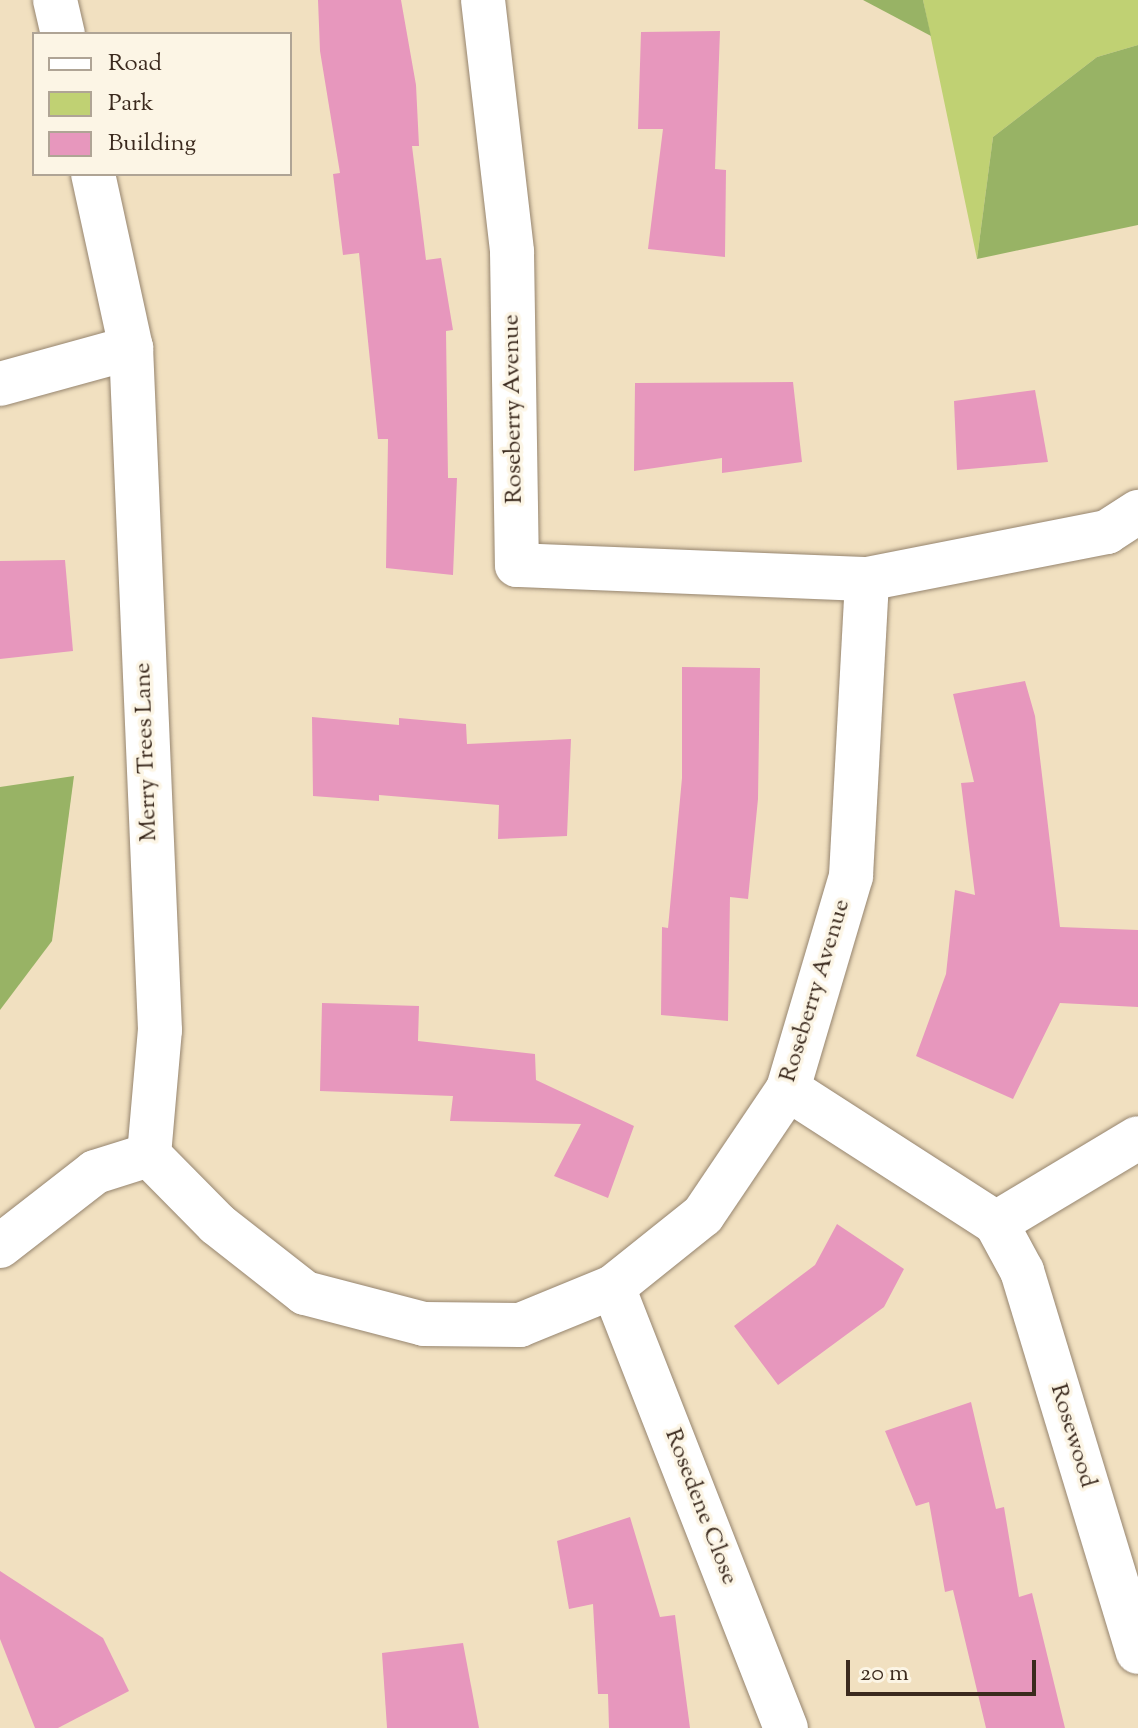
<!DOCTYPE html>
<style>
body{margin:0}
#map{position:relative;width:1138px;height:1728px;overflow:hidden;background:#f1e0c0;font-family:"Sorts Mill Goudy",serif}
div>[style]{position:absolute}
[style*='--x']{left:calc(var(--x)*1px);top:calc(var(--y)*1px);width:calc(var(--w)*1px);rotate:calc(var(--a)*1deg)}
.green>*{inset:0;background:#c0d173}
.forest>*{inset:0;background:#98b365}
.building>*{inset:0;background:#e797bd}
.roads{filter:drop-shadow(0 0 2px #96856f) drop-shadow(0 0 2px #96856f)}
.minor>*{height:44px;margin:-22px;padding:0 22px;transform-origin:22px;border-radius:22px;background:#fff}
.tertiary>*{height:44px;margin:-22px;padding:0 22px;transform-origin:22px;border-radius:22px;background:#fff}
span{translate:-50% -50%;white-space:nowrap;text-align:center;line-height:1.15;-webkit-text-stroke:7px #fcf5e5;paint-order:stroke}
.street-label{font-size:24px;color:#3b2a1e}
.legend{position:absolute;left:32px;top:32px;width:260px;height:144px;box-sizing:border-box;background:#fcf5e5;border:2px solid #afa495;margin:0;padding:10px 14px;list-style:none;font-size:24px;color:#3b2a1e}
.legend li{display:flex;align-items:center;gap:16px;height:40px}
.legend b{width:40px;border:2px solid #afa495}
.scale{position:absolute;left:846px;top:1660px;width:190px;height:36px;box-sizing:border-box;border:4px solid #3b2a1e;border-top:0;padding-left:10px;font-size:24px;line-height:28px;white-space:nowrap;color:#3b2a1e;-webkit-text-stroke:6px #fcf5e5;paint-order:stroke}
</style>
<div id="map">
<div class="green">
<div style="clip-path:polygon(923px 0,1138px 0,1138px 45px,1097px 57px,993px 137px,977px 259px)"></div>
</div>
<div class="forest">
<div style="clip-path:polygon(863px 0,923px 0,931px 36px)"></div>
<div style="clip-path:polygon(1138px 45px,1138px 225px,977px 259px,993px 137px,1097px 57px)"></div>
<div style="clip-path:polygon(74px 776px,52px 941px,0 1010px,0 787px)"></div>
</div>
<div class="building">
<div style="clip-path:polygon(318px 0,401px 0,416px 85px,419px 146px,412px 146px,426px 260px,441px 258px,453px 330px,446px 331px,448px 478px,457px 478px,453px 575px,386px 568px,388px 439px,378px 439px,359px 253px,343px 255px,333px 174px,340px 173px,320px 51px)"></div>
<div style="clip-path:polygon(720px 31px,715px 169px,726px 170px,725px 257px,648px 249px,663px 129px,638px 129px,641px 32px)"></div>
<div style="clip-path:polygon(793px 382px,802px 462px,722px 473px,722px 458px,634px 471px,635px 383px)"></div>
<div style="clip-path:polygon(1035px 390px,1048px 462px,957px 470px,954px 401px)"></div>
<div style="clip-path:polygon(65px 560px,73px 651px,0 659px,0 561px)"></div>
<div style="clip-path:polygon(682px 667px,760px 668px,758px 799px,748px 899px,730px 897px,728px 1021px,661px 1015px,662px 927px,668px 928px,682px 778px)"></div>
<div style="clip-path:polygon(1025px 681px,1035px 716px,1060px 927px,1138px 930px,1138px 1007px,1060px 1003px,1013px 1099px,916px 1056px,946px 974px,955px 890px,975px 895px,961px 783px,974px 782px,953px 694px)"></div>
<div style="clip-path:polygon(312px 717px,399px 725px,399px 718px,466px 724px,467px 744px,571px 739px,567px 836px,498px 839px,499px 805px,379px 795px,379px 801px,313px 796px)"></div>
<div style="clip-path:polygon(322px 1003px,419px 1006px,418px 1041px,535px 1054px,536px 1080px,634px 1126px,608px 1198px,554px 1176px,581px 1124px,450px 1121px,453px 1096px,320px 1091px)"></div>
<div style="clip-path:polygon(837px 1224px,904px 1269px,884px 1307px,778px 1385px,734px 1326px,815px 1265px)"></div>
<div style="clip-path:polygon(971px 1402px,996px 1509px,1004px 1507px,1019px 1597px,1032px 1593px,1065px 1728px,986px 1728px,953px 1590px,945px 1592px,929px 1502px,916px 1506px,885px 1431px)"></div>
<div style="clip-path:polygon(630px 1517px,660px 1617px,675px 1615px,690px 1728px,609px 1728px,608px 1694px,598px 1694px,593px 1604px,569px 1609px,557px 1541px)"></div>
<div style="clip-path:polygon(0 1571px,103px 1638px,129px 1691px,58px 1728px,35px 1728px,0 1639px)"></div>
<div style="clip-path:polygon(463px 1643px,479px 1728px,387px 1728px,382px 1653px)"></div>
</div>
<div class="roads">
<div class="minor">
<div style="--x:483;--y:0;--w:254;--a:83.4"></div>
<div style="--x:512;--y:252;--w:313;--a:89.1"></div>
<div style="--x:517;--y:565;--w:350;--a:2.3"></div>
<div style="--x:0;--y:384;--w:136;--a:-15.4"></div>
<div style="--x:788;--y:1089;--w:247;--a:32.8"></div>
<div style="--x:996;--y:1223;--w:55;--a:61.6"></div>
<div style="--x:1022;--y:1271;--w:398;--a:73.1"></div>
<div style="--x:149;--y:1155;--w:97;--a:45.4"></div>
<div style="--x:217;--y:1224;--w:112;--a:38.1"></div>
<div style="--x:305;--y:1293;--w:123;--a:14.6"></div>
<div style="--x:424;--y:1324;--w:96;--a:0.6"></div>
<div style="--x:520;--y:1325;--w:100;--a:-22.2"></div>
<div style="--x:613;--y:1287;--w:115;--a:-38.7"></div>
<div style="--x:703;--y:1215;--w:152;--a:-56"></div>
<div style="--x:788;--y:1089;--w:222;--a:-73.5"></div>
<div style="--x:851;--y:876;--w:297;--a:-86.9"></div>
<div style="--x:867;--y:579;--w:245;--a:-11.1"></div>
<div style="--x:1107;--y:532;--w:37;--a:-33"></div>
<div style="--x:996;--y:1223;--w:165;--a:-30.9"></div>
<div style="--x:613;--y:1287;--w:474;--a:68.6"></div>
</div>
<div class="tertiary">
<div style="--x:55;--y:0;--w:35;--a:77"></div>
<div style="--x:0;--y:1246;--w:120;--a:-37.9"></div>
<div style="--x:95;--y:1172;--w:57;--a:-17.5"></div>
<div style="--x:149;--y:1155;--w:125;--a:-85"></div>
<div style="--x:160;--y:1030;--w:683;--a:-92.43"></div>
<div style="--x:131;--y:348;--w:178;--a:-102.3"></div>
</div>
</div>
<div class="street-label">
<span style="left:514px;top:409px;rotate:-91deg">Roseberry Avenue</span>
<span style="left:147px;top:752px;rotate:-92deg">Merry Trees Lane</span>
<span style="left:816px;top:991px;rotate:-73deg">Roseberry Avenue</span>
<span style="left:1072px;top:1436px;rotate:73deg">Rosewood</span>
<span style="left:700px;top:1507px;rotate:69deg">Rosedene Close</span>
</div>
<ul class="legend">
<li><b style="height:10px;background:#fff"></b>Road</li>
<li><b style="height:22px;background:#c0d173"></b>Park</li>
<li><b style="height:22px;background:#e797bd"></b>Building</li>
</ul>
<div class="scale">20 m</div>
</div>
